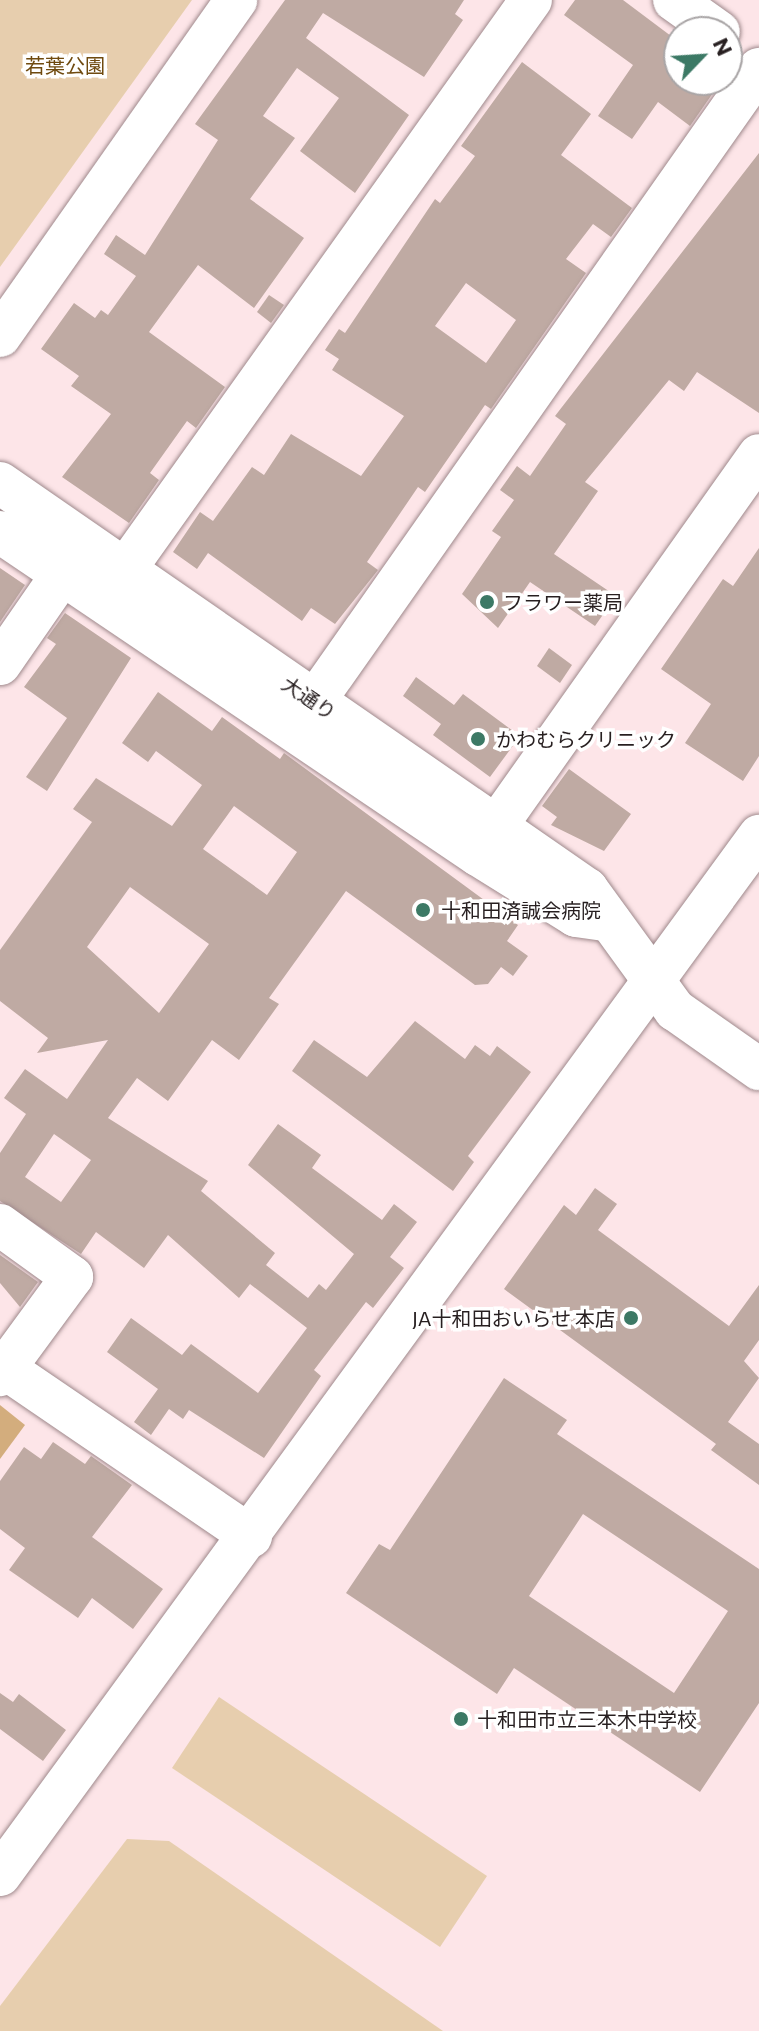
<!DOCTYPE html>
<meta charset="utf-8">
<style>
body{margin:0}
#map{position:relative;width:759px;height:2031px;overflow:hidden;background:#fde5e8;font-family:Commissioner,"Noto Sans JP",sans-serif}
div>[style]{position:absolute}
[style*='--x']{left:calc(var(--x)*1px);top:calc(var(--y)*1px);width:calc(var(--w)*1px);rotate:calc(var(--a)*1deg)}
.green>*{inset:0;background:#e7ceae}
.forest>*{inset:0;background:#d3ad7d}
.building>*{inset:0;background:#bfaaa3}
.roads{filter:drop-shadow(0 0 2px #9f898c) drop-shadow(0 0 2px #9f898c)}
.minor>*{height:42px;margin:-21px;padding:0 21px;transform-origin:21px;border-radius:21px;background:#fff}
.dots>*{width:22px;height:22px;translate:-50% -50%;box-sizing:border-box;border:4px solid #fff;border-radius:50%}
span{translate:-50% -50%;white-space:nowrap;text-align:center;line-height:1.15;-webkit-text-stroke:7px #fff;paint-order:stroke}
.park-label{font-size:20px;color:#6f4a0f}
.poi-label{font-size:20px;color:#271f20}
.left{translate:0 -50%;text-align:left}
.right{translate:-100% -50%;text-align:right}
.street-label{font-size:20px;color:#271f20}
.north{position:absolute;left:663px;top:16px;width:80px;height:80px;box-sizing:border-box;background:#fff;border:2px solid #a9a5a6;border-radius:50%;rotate:65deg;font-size:22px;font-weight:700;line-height:32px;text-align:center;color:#271f20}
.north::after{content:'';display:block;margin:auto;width:28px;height:36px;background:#3c7965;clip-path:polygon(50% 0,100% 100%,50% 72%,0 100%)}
</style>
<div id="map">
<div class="green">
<div style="clip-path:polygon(0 0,192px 0,0 267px)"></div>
<div style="clip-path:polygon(219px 1697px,487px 1876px,440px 1947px,172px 1768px)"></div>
<div style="clip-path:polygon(127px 1839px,169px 1841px,443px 2031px,0 2031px,0 2006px)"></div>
</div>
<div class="forest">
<div style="clip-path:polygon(0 1405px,25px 1425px,0 1459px)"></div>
</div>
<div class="building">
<div style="clip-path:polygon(285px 0,464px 0,455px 14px,463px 20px,424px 77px,323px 13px,306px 38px,409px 115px,355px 193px,300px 151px,339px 98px,297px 68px,263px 116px,295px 138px,250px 199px,304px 238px,254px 308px,198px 265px,149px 332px,225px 387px,196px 428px,187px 421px,150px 473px,159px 480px,129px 523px,62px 477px,111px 414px,71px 386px,79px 376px,41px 349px,74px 303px,95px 318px,101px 310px,108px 315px,136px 276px,104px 254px,116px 235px,145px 255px,218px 140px,195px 124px)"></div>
<div style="clip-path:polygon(575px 0,623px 0,679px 42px,679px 80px,722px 80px,690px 126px,658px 102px,632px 139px,598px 116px,633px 65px,564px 15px)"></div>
<div style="clip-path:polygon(evenodd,522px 62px,591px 114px,561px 155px,632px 208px,611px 237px,593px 224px,566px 259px,586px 273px,491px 409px,485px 405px,425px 492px,418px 487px,367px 562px,378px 570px,335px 624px,311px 608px,302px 621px,208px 553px,197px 569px,173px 552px,200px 512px,213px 521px,252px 467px,264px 475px,291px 434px,361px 476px,404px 416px,332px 370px,339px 359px,325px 350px,339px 329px,345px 333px,435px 199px,440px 203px,475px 156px,461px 146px,522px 62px,466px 283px,516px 320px,486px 363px,435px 326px,466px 283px)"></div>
<div style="clip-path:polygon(759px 153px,759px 413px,697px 372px,684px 391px,669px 380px,585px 482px,598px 491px,554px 554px,616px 596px,595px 626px,530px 582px,498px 628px,462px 594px,501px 537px,492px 531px,514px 500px,500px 490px,517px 466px,530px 476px,566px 424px,555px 416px)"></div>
<div style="clip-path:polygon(269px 295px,284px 305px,271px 323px,257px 312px)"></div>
<div style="clip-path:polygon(759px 548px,759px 756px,743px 781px,685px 743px,711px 704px,661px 669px,723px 579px,733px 586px)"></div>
<div style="clip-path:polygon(0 568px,25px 585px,0 622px)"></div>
<div style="clip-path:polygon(65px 613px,131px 658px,47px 791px,26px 777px,67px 718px,24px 687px,56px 644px,47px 638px)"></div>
<div style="clip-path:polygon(549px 648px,572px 665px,560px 683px,537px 666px)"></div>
<div style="clip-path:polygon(416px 677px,454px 705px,463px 694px,520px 736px,490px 777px,433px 735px,441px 724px,403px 696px)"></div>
<div style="clip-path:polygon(evenodd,158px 692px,212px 731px,222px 717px,280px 759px,284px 753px,518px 925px,507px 941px,528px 956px,513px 976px,501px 967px,488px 984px,475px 985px,346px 891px,269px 998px,279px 1004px,239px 1060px,212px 1040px,168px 1101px,137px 1078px,108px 1118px,208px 1181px,201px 1191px,275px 1253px,266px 1265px,308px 1298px,319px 1284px,326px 1290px,354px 1254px,248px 1165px,278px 1124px,321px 1155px,312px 1168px,382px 1220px,394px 1204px,417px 1222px,390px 1257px,404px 1268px,373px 1308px,366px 1302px,314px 1370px,321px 1376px,264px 1458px,189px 1410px,183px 1419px,169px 1409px,151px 1435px,134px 1422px,158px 1389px,107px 1352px,131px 1318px,182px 1355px,191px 1344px,258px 1393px,307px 1328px,250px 1284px,239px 1298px,168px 1235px,144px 1268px,96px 1232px,81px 1254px,0 1201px,0 1153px,26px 1114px,4px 1098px,25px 1069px,67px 1099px,108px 1040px,37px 1053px,48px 1038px,0 1001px,0 950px,92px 822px,73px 809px,96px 778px,172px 826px,202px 785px,156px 751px,148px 762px,122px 743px,158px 692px,234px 806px,297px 852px,267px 895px,203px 849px,234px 806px,158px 692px,130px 887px,209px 944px,159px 1013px,87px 947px,130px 887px,158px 692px,54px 1134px,91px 1160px,61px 1202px,25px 1177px,54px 1134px)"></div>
<div style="clip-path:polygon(569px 769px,631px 814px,604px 851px,551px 825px,557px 817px,542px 806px)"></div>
<div style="clip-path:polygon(415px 1021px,465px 1059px,475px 1045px,490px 1056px,497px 1046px,531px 1072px,468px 1156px,474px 1162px,453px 1191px,292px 1071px,314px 1040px,367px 1077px)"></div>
<div style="clip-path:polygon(595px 1188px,617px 1204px,598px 1230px,729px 1326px,759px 1285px,759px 1340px,744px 1361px,759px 1378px,728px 1422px,759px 1444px,759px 1485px,711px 1450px,716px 1444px,504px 1289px,564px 1205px,576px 1215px)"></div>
<div style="clip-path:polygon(0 1255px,38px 1282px,20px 1307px,0 1283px)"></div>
<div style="clip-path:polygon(evenodd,504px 1378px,567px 1420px,557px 1434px,759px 1569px,759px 1703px,700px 1792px,514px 1668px,497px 1694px,346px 1593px,379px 1544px,390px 1550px,504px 1378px,583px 1514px,728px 1611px,674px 1693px,529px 1596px,583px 1514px)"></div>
<div style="clip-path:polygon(53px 1442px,85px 1464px,91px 1456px,132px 1485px,92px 1537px,163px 1589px,133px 1629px,92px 1598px,78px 1618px,9px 1570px,25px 1548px,0 1529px,0 1481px,24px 1447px,41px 1459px)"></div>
<div style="clip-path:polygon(0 1693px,13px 1702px,19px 1694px,66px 1730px,43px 1761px,0 1729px)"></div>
</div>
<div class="roads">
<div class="minor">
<div style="--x:674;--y:0;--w:55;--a:35.4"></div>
<div style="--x:0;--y:336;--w:411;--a:-54.9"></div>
<div style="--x:0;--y:483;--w:714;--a:34.67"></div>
<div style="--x:587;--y:889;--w:150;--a:54"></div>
<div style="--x:675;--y:1010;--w:103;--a:35.1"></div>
<div style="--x:0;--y:532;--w:577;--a:34.05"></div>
<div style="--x:478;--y:855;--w:115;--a:31.9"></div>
<div style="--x:576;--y:916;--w:34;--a:8"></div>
<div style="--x:124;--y:571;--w:701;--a:-54.52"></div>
<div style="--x:0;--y:664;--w:107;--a:-55.3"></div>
<div style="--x:314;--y:702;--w:774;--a:-54.89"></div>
<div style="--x:497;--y:825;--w:453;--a:-54.7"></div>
<div style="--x:0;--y:1225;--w:89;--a:35.8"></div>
<div style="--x:72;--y:1277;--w:122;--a:126.3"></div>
<div style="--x:0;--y:1365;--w:304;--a:34.3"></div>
<div style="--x:0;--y:1875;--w:1287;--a:-53.85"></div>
</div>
</div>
<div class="dots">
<div style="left:487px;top:602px;background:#3c7965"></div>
<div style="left:478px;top:739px;background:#3c7965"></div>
<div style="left:423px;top:910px;background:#3c7965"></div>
<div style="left:631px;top:1318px;background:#3c7965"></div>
<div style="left:461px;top:1719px;background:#3c7965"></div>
</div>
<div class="park-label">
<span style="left:65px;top:65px">若葉公園</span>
</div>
<div class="poi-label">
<span class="left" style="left:503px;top:602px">フラワー薬局</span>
<span class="left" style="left:496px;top:739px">かわむらクリニック</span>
<span class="left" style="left:441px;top:910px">十和田済誠会病院</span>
<span class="right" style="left:615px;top:1318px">JA十和田おいらせ 本店</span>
<span class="left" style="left:477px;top:1719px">十和田市立三本木中学校</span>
</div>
<div class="street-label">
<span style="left:309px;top:698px;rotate:34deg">大通り</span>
</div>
<div class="north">N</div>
</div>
